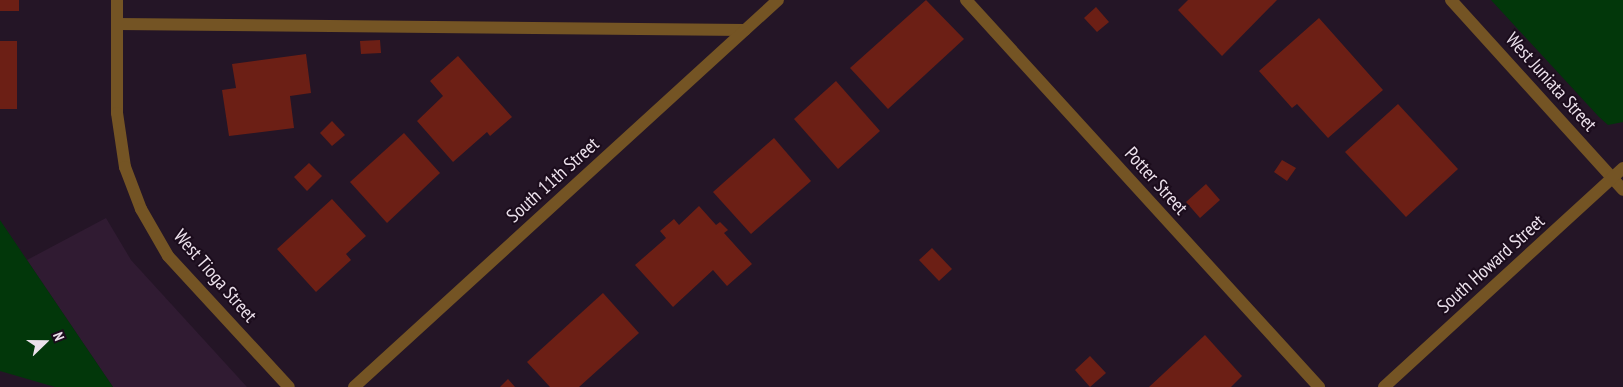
<!DOCTYPE html>
<style>
body{margin:0}
#map{position:relative;width:1623px;height:387px;overflow:hidden;background:#241526;font-family:"PT Sans Narrow",sans-serif}
div>[style]{position:absolute}
[style*='--x']{left:calc(var(--x)*1px);top:calc(var(--y)*1px);width:calc(var(--w)*1px);rotate:calc(var(--a)*1deg)}
.built>*{inset:0;background:#301b32}
.green>*{inset:0;background:#02370a}
.building>*{inset:0;background:#6c1f15}
.service>*{height:12px;margin:-6px;padding:0 6px;transform-origin:6px;border-radius:6px;background:#745424}
.minor>*{height:12px;margin:-6px;padding:0 6px;transform-origin:6px;border-radius:6px;background:#745424}
span{translate:-50% -50%;white-space:nowrap;text-align:center;line-height:1.15;-webkit-text-stroke:4px #1b0c1c;paint-order:stroke}
.street-label{font-size:19px;color:#ece1ec}
.north{position:absolute;left:20px;top:317px;width:50px;height:50px;-webkit-text-stroke:4px #1b0c1c;paint-order:stroke;rotate:68deg;font-size:14px;font-weight:700;line-height:20px;text-align:center;color:#ece1ec}
.north::after{content:'';display:block;margin:auto;width:18px;height:22px;background:#ece1ec;clip-path:polygon(50% 0,100% 100%,50% 72%,0 100%)}
</style>
<div id="map">
<div class="built">
<div style="clip-path:polygon(106px 218px,131px 260px,247px 387px,113px 387px,27px 260px)"></div>
</div>
<div class="green">
<div style="clip-path:polygon(1491px 0,1623px 0,1623px 122px,1608px 125px,1599px 117px)"></div>
<div style="clip-path:polygon(0 220px,27px 260px,113px 387px,55px 387px,0 371px)"></div>
</div>
<div class="building">
<div style="clip-path:polygon(0 0,19px 0,19px 11px,0 11px)"></div>
<div style="clip-path:polygon(926px 0,964px 39px,888px 109px,850px 68px)"></div>
<div style="clip-path:polygon(1188px 0,1277px 0,1222px 56px,1178px 10px)"></div>
<div style="clip-path:polygon(1096px 7px,1109px 22px,1097px 32px,1084px 18px)"></div>
<div style="clip-path:polygon(1319px 18px,1383px 90px,1328px 138px,1297px 104px,1292px 108px,1259px 71px)"></div>
<div style="clip-path:polygon(380px 40px,381px 53px,361px 54px,360px 41px)"></div>
<div style="clip-path:polygon(0 41px,17px 41px,17px 109px,0 109px)"></div>
<div style="clip-path:polygon(306px 54px,311px 93px,290px 96px,294px 128px,229px 136px,222px 90px,236px 88px,232px 64px)"></div>
<div style="clip-path:polygon(458px 56px,512px 117px,490px 136px,487px 132px,453px 162px,417px 121px,443px 96px,430px 81px)"></div>
<div style="clip-path:polygon(836px 81px,880px 131px,838px 169px,794px 119px)"></div>
<div style="clip-path:polygon(1398px 104px,1458px 169px,1406px 217px,1345px 152px)"></div>
<div style="clip-path:polygon(332px 121px,345px 135px,332px 146px,320px 133px)"></div>
<div style="clip-path:polygon(404px 133px,440px 173px,387px 223px,350px 182px)"></div>
<div style="clip-path:polygon(774px 138px,811px 181px,751px 234px,713px 192px)"></div>
<div style="clip-path:polygon(1282px 160px,1296px 168px,1287px 181px,1274px 172px)"></div>
<div style="clip-path:polygon(309px 163px,322px 176px,307px 191px,294px 177px)"></div>
<div style="clip-path:polygon(1206px 184px,1220px 200px,1200px 218px,1186px 202px)"></div>
<div style="clip-path:polygon(332px 199px,366px 236px,346px 254px,351px 260px,316px 292px,277px 249px)"></div>
<div style="clip-path:polygon(699px 206px,716px 225px,720px 222px,728px 230px,724px 233px,752px 264px,727px 286px,713px 270px,673px 307px,635px 265px,666px 238px,660px 231px,674px 219px,679px 225px)"></div>
<div style="clip-path:polygon(932px 248px,952px 269px,939px 281px,919px 260px)"></div>
<div style="clip-path:polygon(603px 293px,639px 333px,579px 387px,550px 387px,527px 362px)"></div>
<div style="clip-path:polygon(1205px 335px,1242px 376px,1231px 387px,1149px 387px)"></div>
<div style="clip-path:polygon(1090px 356px,1106px 373px,1090px 387px,1075px 370px)"></div>
<div style="clip-path:polygon(508px 379px,515px 387px,500px 387px)"></div>
</div>
<div class="service">
<div style="--x:966;--y:0;--w:524;--a:47.63"></div>
<div style="--x:117;--y:24;--w:628;--a:0.55"></div>
</div>
<div class="minor">
<div style="--x:117;--y:0;--w:113;--a:90"></div>
<div style="--x:117;--y:113;--w:55;--a:81.6"></div>
<div style="--x:125;--y:167;--w:45;--a:69.1"></div>
<div style="--x:141;--y:209;--w:54;--a:60.1"></div>
<div style="--x:168;--y:256;--w:178;--a:47.3"></div>
<div style="--x:1451;--y:0;--w:256;--a:47.8"></div>
<div style="--x:354;--y:387;--w:574;--a:-42.39"></div>
<div style="--x:1384;--y:387;--w:324;--a:-42.5"></div>
</div>
<div class="street-label">
<span style="left:1551px;top:82px;rotate:48deg">West Juniata Street</span>
<span style="left:553px;top:180px;rotate:-42deg">South 11th Street</span>
<span style="left:1156px;top:181px;rotate:48deg">Potter Street</span>
<span style="left:1491px;top:264px;rotate:-42deg">South Howard Street</span>
<span style="left:215px;top:276px;rotate:49deg">West Tioga Street</span>
</div>
<div class="north">N</div>
</div>
